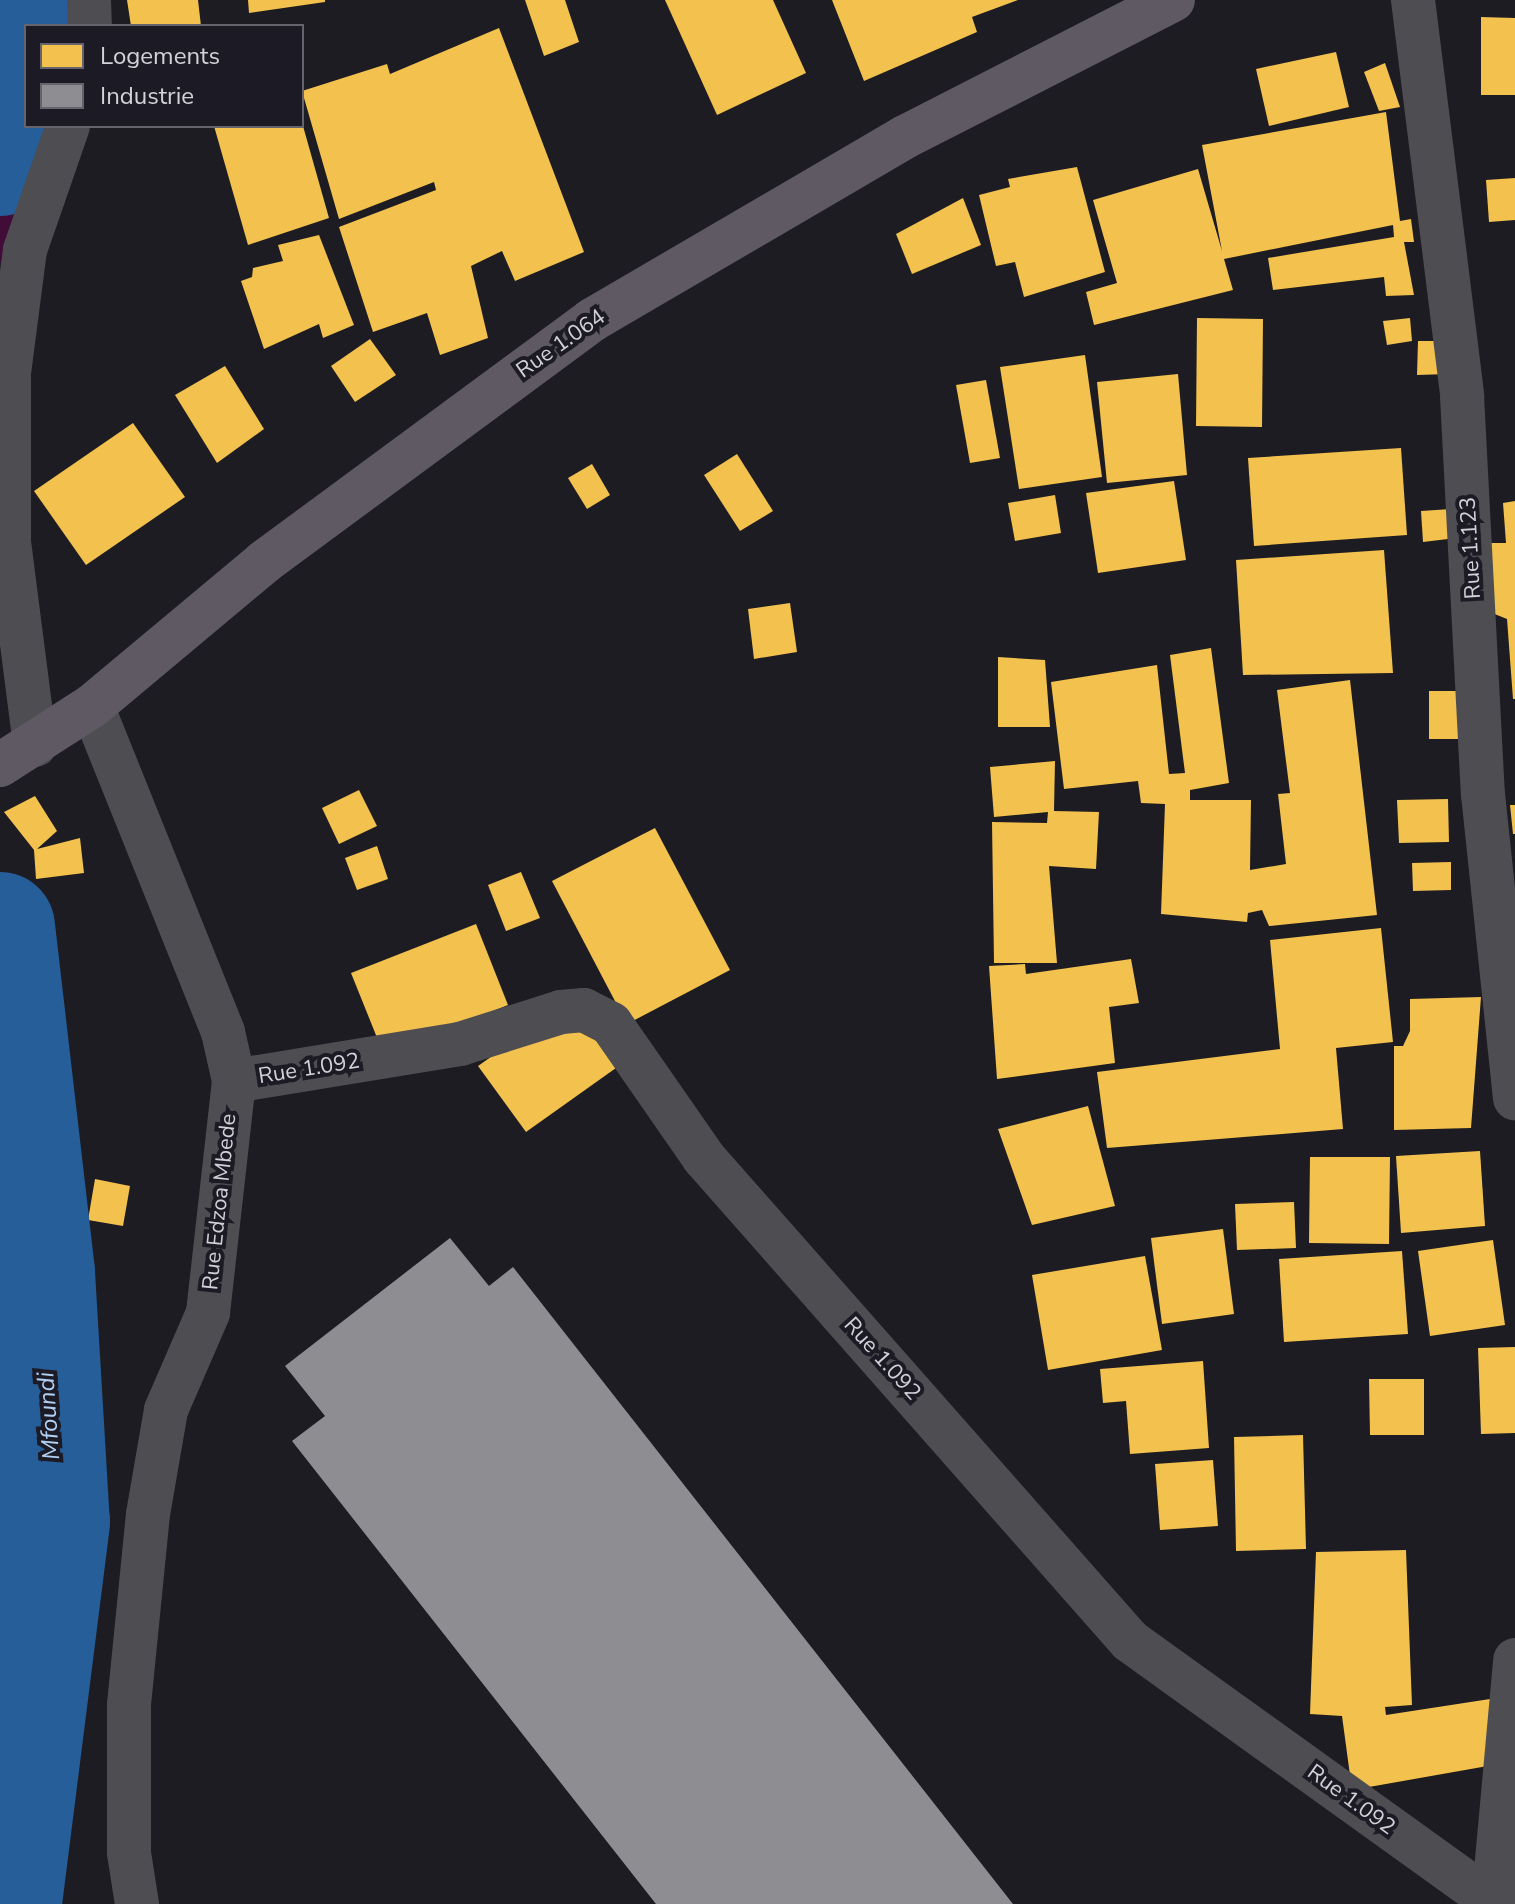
<!DOCTYPE html>
<style>
body{margin:0}
#map{position:relative;width:1515px;height:1904px;overflow:hidden;background:#1d1c22;font-family:"Nunito Sans",sans-serif}
div>[style]{position:absolute}
[style*='--x']{left:calc(var(--x)*1px);top:calc(var(--y)*1px);width:calc(var(--w)*1px);rotate:calc(var(--a)*1deg)}
.green>*{inset:0;background:#410c38}
.homes>*{inset:0;background:#f2c14e}
.industry>*{inset:0;background:#8d8d92}
.river>*{height:110px;margin:-55px;padding:0 55px;transform-origin:55px;border-radius:55px;background:#265e99}
.minor>*{height:44px;margin:-22px;padding:0 22px;transform-origin:22px;border-radius:22px;background:#4e4d52}
.major>*{height:44px;margin:-22px;padding:0 22px;transform-origin:22px;border-radius:22px;background:#5e5963}
span{translate:-50% -50%;white-space:nowrap;text-align:center;line-height:1.15;-webkit-text-stroke:8px #1c1a24;paint-order:stroke}
.street-label{font-size:22px;color:#d2d1d8}
.water-label{font-size:24px;color:#b1d0f4;font-style:italic}
.legend{position:absolute;left:24px;top:24px;width:280px;height:104px;box-sizing:border-box;background:#1c1a24;border:2px solid #65636c;margin:0;padding:10px 14px;list-style:none;font-size:24px;color:#d2d1d8}
.legend li{display:flex;align-items:center;gap:16px;height:40px}
.legend b{width:40px;border:2px solid #65636c}
</style>
<div id="map">
<div class="green">
<div style="clip-path:polygon(0 0,62px 0,62px 26px,26px 26px,26px 126px,47px 126px,0 264px)"></div>
</div>
<div class="homes">
<div style="clip-path:polygon(127px 0,198px 0,201px 26px,131px 26px)"></div>
<div style="clip-path:polygon(248px 0,325px 0,325px 2px,249px 13px)"></div>
<div style="clip-path:polygon(525px 0,565px 0,579px 42px,544px 56px)"></div>
<div style="clip-path:polygon(665px 0,773px 0,806px 73px,717px 115px)"></div>
<div style="clip-path:polygon(832px 0,1018px 0,972px 17px,977px 32px,864px 81px)"></div>
<div style="clip-path:polygon(1481px 17px,1515px 18px,1515px 95px,1481px 95px)"></div>
<div style="clip-path:polygon(499px 28px,584px 252px,515px 281px,502px 251px,471px 266px,488px 338px,440px 355px,427px 313px,373px 332px,339px 227px,436px 190px,434px 182px,339px 219px,302px 91px,387px 64px,390px 74px)"></div>
<div style="clip-path:polygon(1336px 52px,1349px 107px,1269px 126px,1256px 69px)"></div>
<div style="clip-path:polygon(1385px 63px,1400px 107px,1379px 111px,1364px 72px)"></div>
<div style="clip-path:polygon(1386px 112px,1400px 221px,1411px 219px,1414px 242px,1404px 242px,1414px 295px,1386px 296px,1384px 277px,1273px 290px,1268px 258px,1394px 237px,1393px 225px,1224px 259px,1233px 290px,1094px 325px,1086px 292px,1117px 283px,1093px 200px,1198px 169px,1222px 251px,1202px 145px)"></div>
<div style="clip-path:polygon(214px 126px,303px 126px,329px 218px,248px 245px)"></div>
<div style="clip-path:polygon(1077px 167px,1105px 272px,1024px 297px,1015px 262px,996px 266px,979px 195px,1010px 187px,1008px 179px)"></div>
<div style="clip-path:polygon(1515px 178px,1515px 220px,1489px 222px,1486px 180px)"></div>
<div style="clip-path:polygon(963px 198px,981px 245px,912px 274px,896px 234px)"></div>
<div style="clip-path:polygon(319px 235px,354px 325px,323px 338px,319px 324px,264px 349px,241px 281px,252px 277px,253px 268px,283px 261px,278px 245px)"></div>
<div style="clip-path:polygon(1197px 318px,1263px 319px,1262px 427px,1196px 426px)"></div>
<div style="clip-path:polygon(1410px 318px,1412px 341px,1387px 345px,1383px 321px)"></div>
<div style="clip-path:polygon(370px 339px,396px 375px,355px 402px,331px 366px)"></div>
<div style="clip-path:polygon(1418px 341px,1449px 341px,1449px 374px,1417px 375px)"></div>
<div style="clip-path:polygon(1085px 355px,1102px 477px,1019px 489px,1000px 367px)"></div>
<div style="clip-path:polygon(225px 366px,264px 429px,217px 463px,175px 395px)"></div>
<div style="clip-path:polygon(1178px 374px,1187px 475px,1107px 483px,1097px 382px)"></div>
<div style="clip-path:polygon(986px 380px,1000px 458px,970px 463px,956px 385px)"></div>
<div style="clip-path:polygon(133px 423px,185px 497px,86px 565px,34px 491px)"></div>
<div style="clip-path:polygon(1401px 448px,1407px 535px,1254px 546px,1248px 458px)"></div>
<div style="clip-path:polygon(737px 454px,773px 511px,740px 531px,704px 475px)"></div>
<div style="clip-path:polygon(592px 464px,610px 495px,587px 509px,568px 478px)"></div>
<div style="clip-path:polygon(1174px 481px,1186px 560px,1098px 573px,1086px 493px)"></div>
<div style="clip-path:polygon(1055px 495px,1061px 533px,1015px 541px,1008px 503px)"></div>
<div style="clip-path:polygon(1515px 501px,1515px 699px,1513px 699px,1507px 619px,1492px 613px,1489px 543px,1506px 543px,1503px 503px)"></div>
<div style="clip-path:polygon(1451px 509px,1448px 539px,1423px 542px,1421px 511px)"></div>
<div style="clip-path:polygon(1384px 550px,1393px 673px,1243px 675px,1236px 560px)"></div>
<div style="clip-path:polygon(790px 603px,797px 652px,754px 659px,748px 609px)"></div>
<div style="clip-path:polygon(1211px 648px,1229px 783px,1190px 790px,1190px 800px,1251px 800px,1250px 870px,1286px 864px,1278px 794px,1290px 793px,1277px 690px,1350px 680px,1377px 915px,1269px 926px,1262px 910px,1248px 913px,1247px 922px,1161px 914px,1165px 804px,1141px 803px,1138px 781px,1064px 789px,1051px 682px,1157px 665px,1169px 774px,1185px 773px,1170px 655px)"></div>
<div style="clip-path:polygon(998px 657px,1045px 660px,1050px 727px,998px 727px)"></div>
<div style="clip-path:polygon(1429px 691px,1465px 691px,1465px 739px,1429px 739px)"></div>
<div style="clip-path:polygon(1055px 761px,1054px 811px,1099px 812px,1096px 869px,1049px 866px,1057px 963px,994px 963px,992px 822px,1047px 823px,1048px 812px,994px 817px,990px 767px)"></div>
<div style="clip-path:polygon(359px 790px,377px 826px,339px 844px,322px 808px)"></div>
<div style="clip-path:polygon(35px 796px,57px 831px,37px 849px,80px 838px,84px 873px,36px 879px,34px 850px,4px 812px)"></div>
<div style="clip-path:polygon(1448px 799px,1449px 842px,1399px 843px,1397px 800px)"></div>
<div style="clip-path:polygon(1510px 805px,1515px 805px,1515px 834px,1513px 834px)"></div>
<div style="clip-path:polygon(655px 828px,730px 970px,627px 1024px,552px 881px)"></div>
<div style="clip-path:polygon(377px 846px,388px 879px,357px 890px,345px 858px)"></div>
<div style="clip-path:polygon(1451px 862px,1451px 890px,1413px 891px,1412px 863px)"></div>
<div style="clip-path:polygon(521px 872px,540px 918px,506px 931px,488px 885px)"></div>
<div style="clip-path:polygon(476px 924px,508px 1005px,384px 1055px,351px 973px)"></div>
<div style="clip-path:polygon(1381px 928px,1393px 1042px,1336px 1048px,1343px 1129px,1107px 1148px,1097px 1072px,1280px 1049px,1270px 940px)"></div>
<div style="clip-path:polygon(1131px 959px,1139px 1003px,1109px 1007px,1115px 1063px,997px 1079px,989px 966px,1025px 964px,1026px 974px)"></div>
<div style="clip-path:polygon(576px 997px,623px 1063px,526px 1132px,478px 1066px)"></div>
<div style="clip-path:polygon(1481px 997px,1471px 1128px,1394px 1130px,1394px 1046px,1403px 1046px,1410px 1031px,1410px 999px)"></div>
<div style="clip-path:polygon(1088px 1106px,1115px 1206px,1032px 1225px,998px 1129px)"></div>
<div style="clip-path:polygon(1480px 1151px,1485px 1226px,1401px 1233px,1396px 1156px)"></div>
<div style="clip-path:polygon(1310px 1157px,1390px 1157px,1389px 1244px,1309px 1243px)"></div>
<div style="clip-path:polygon(95px 1179px,130px 1186px,123px 1226px,88px 1220px)"></div>
<div style="clip-path:polygon(1294px 1202px,1296px 1248px,1237px 1250px,1235px 1204px)"></div>
<div style="clip-path:polygon(1223px 1229px,1234px 1314px,1162px 1324px,1151px 1238px)"></div>
<div style="clip-path:polygon(1493px 1240px,1505px 1325px,1430px 1336px,1418px 1251px)"></div>
<div style="clip-path:polygon(1402px 1251px,1408px 1334px,1284px 1342px,1279px 1259px)"></div>
<div style="clip-path:polygon(1145px 1256px,1162px 1350px,1048px 1370px,1032px 1275px)"></div>
<div style="clip-path:polygon(1515px 1347px,1515px 1433px,1481px 1434px,1478px 1348px)"></div>
<div style="clip-path:polygon(1203px 1361px,1209px 1448px,1130px 1454px,1126px 1401px,1103px 1403px,1100px 1369px)"></div>
<div style="clip-path:polygon(1369px 1379px,1424px 1379px,1424px 1435px,1370px 1435px)"></div>
<div style="clip-path:polygon(1303px 1435px,1306px 1549px,1236px 1551px,1234px 1437px)"></div>
<div style="clip-path:polygon(1213px 1460px,1218px 1526px,1160px 1530px,1155px 1464px)"></div>
<div style="clip-path:polygon(1406px 1550px,1412px 1705px,1385px 1707px,1386px 1715px,1490px 1699px,1499px 1764px,1352px 1790px,1342px 1716px,1310px 1714px,1316px 1552px)"></div>
</div>
<div class="industry">
<div style="clip-path:polygon(450px 1238px,489px 1286px,513px 1267px,1013px 1904px,656px 1904px,292px 1441px,325px 1416px,285px 1366px)"></div>
</div>
<div class="river">
<div style="--x:37;--y:0;--w:26;--a:88"></div>
<div style="--x:0;--y:161;--w:66;--a:-66.9"></div>
<div style="--x:0;--y:927;--w:348;--a:83.4"></div>
<div style="--x:40;--y:1273;--w:249;--a:86.6"></div>
<div style="--x:55;--y:1522;--w:385;--a:97.2"></div>
</div>
<div class="minor">
<div style="--x:89;--y:0;--w:26;--a:88"></div>
<div style="--x:1413;--y:0;--w:399;--a:82.9"></div>
<div style="--x:1462;--y:396;--w:399;--a:87"></div>
<div style="--x:1483;--y:794;--w:306;--a:84"></div>
<div style="--x:92;--y:706;--w:351;--a:68.1"></div>
<div style="--x:223;--y:1032;--w:50;--a:77.3"></div>
<div style="--x:234;--y:1081;--w:233;--a:96.4"></div>
<div style="--x:208;--y:1313;--w:106;--a:113.4"></div>
<div style="--x:166;--y:1410;--w:106;--a:99.8"></div>
<div style="--x:148;--y:1514;--w:192;--a:95.7"></div>
<div style="--x:129;--y:1705;--w:148;--a:90"></div>
<div style="--x:129;--y:1853;--w:52;--a:81.1"></div>
<div style="--x:35;--y:745;--w:204;--a:-97.3"></div>
<div style="--x:9;--y:543;--w:170;--a:-90"></div>
<div style="--x:9;--y:373;--w:124;--a:-82.6"></div>
<div style="--x:25;--y:250;--w:131;--a:-70.9"></div>
<div style="--x:234;--y:1081;--w:229;--a:-9.3"></div>
<div style="--x:460;--y:1044;--w:106;--a:-17.6"></div>
<div style="--x:561;--y:1012;--w:23;--a:-5"></div>
<div style="--x:584;--y:1010;--w:30;--a:27"></div>
<div style="--x:611;--y:1024;--w:163;--a:55.2"></div>
<div style="--x:704;--y:1158;--w:644;--a:48.59"></div>
<div style="--x:1130;--y:1641;--w:444;--a:35.7"></div>
<div style="--x:1493;--y:1904;--w:245;--a:-84.8"></div>
</div>
<div class="major">
<div style="--x:0;--y:765;--w:109;--a:-32.7"></div>
<div style="--x:92;--y:706;--w:224;--a:-39.9"></div>
<div style="--x:264;--y:562;--w:408;--a:-36.4"></div>
<div style="--x:592;--y:320;--w:363;--a:-30.3"></div>
<div style="--x:905;--y:137;--w:301;--a:-27.1"></div>
</div>
<div class="street-label">
<span style="left:561px;top:344px;rotate:-35deg">Rue 1.064</span>
<span style="left:1471px;top:548px;rotate:-93deg">Rue 1.123</span>
<span style="left:309px;top:1069px;rotate:-9deg">Rue 1.092</span>
<span style="left:220px;top:1202px;rotate:-84deg">Rue Edzoa Mbede</span>
<span style="left:882px;top:1359px;rotate:48deg">Rue 1.092</span>
<span style="left:1351px;top:1800px;rotate:36deg">Rue 1.092</span>
</div>
<div class="water-label">
<span style="left:49px;top:1416px;rotate:-94deg">Mfoundi</span>
</div>
<ul class="legend">
<li><b style="height:22px;background:#f2c14e"></b>Logements</li>
<li><b style="height:22px;background:#8d8d92"></b>Industrie</li>
</ul>
</div>
